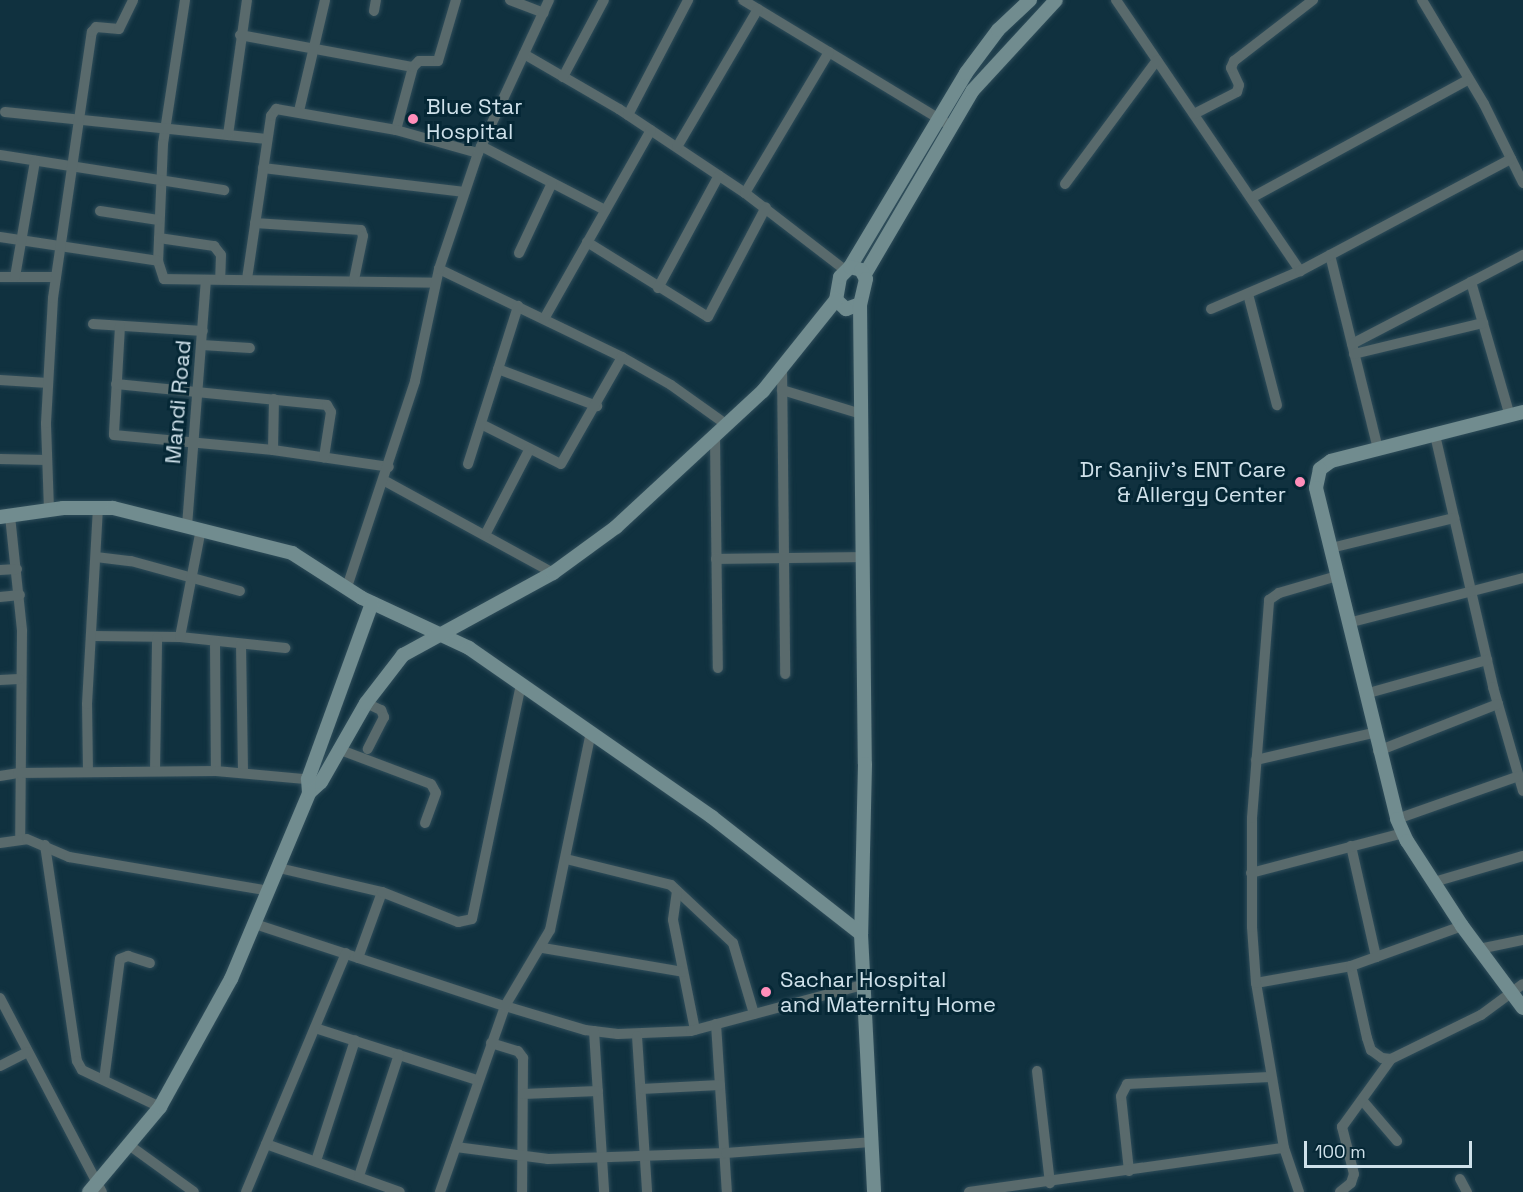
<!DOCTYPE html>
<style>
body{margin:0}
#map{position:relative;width:1523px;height:1192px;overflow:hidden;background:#10313f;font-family:"Space Grotesk",sans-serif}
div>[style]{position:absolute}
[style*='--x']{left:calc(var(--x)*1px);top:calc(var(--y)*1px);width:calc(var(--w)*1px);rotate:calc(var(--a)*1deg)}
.roads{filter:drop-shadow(0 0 2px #2f4d5a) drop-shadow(0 0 2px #2f4d5a)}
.street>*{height:10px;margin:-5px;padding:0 5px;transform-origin:5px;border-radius:5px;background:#596a6c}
.secondary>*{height:14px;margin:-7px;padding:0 7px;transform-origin:7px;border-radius:7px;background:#718c8f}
.dots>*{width:16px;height:16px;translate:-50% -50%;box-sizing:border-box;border:3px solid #052735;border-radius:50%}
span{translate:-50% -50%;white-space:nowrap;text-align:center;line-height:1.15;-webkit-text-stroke:6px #052735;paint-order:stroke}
.poi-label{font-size:22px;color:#cfe1ea}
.left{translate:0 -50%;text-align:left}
.right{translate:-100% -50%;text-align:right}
.street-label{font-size:22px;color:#cfe1ea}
.scale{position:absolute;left:1304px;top:1141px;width:168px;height:27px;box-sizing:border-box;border:3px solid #cfe1ea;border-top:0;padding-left:8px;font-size:18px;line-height:21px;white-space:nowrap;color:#cfe1ea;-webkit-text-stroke:4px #052735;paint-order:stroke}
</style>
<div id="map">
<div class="roads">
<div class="street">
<div style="--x:185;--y:0;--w:146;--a:98.7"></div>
<div style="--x:163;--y:144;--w:117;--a:92.4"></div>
<div style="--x:158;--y:261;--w:19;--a:72"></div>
<div style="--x:164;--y:279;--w:271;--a:0.8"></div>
<div style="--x:510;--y:0;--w:36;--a:21"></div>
<div style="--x:743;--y:0;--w:243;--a:31.2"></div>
<div style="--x:1116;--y:0;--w:328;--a:55.8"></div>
<div style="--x:1422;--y:0;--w:121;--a:59.2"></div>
<div style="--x:1484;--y:104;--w:88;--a:63.7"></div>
<div style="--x:374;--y:11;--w:11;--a:-80"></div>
<div style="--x:240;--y:35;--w:176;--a:10.5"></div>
<div style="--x:524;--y:54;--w:110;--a:30.1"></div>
<div style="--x:619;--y:109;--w:151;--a:33.7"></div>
<div style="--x:745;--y:193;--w:126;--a:37.6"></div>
<div style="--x:563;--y:77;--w:87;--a:-62"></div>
<div style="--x:299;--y:111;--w:114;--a:-76.8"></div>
<div style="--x:5;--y:112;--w:263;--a:5.9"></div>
<div style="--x:1194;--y:114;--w:48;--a:-27.1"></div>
<div style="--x:1237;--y:92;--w:7;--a:-74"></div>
<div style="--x:1239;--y:85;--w:19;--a:-115"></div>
<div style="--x:1231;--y:68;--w:8;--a:-67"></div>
<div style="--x:1234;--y:61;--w:100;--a:-37.7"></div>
<div style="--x:628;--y:115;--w:130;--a:-62.4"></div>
<div style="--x:396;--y:130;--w:65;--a:-74.9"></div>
<div style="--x:413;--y:67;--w:8;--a:-45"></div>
<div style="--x:419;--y:61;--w:19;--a:0"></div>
<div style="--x:438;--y:61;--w:64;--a:-73.6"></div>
<div style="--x:228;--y:135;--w:136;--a:-82"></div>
<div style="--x:481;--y:146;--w:140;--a:27.3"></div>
<div style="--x:677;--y:147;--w:160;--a:-59.6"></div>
<div style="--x:0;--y:155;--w:227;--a:8.9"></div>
<div style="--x:263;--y:168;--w:203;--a:6.8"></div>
<div style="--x:1065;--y:184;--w:154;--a:-53.4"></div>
<div style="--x:745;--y:193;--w:164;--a:-59.2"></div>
<div style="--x:1251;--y:198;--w:248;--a:-28.6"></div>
<div style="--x:100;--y:211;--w:59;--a:8.8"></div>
<div style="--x:255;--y:223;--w:106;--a:3.8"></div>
<div style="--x:361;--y:230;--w:6;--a:72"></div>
<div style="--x:363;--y:236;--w:45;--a:101.6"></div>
<div style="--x:0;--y:237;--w:160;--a:8.6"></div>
<div style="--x:159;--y:238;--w:56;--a:8.3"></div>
<div style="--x:214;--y:246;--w:11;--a:52"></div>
<div style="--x:221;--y:255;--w:24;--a:92"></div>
<div style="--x:587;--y:242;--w:142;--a:31.8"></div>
<div style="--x:708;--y:317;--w:124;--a:-62.2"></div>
<div style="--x:519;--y:253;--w:77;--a:-64.8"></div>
<div style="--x:1330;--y:255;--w:200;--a:76.1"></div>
<div style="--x:439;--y:269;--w:203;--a:25.7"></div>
<div style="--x:622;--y:357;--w:56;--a:29.7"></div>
<div style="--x:671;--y:385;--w:69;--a:35.5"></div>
<div style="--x:0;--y:277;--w:56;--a:0"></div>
<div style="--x:15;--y:277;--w:118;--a:-80.2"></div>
<div style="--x:247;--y:279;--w:165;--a:-81.6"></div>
<div style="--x:271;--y:116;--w:9;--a:-54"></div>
<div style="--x:276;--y:109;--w:122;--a:9.9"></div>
<div style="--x:396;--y:130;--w:85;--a:15.7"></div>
<div style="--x:1471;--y:282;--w:140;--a:73.8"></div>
<div style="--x:658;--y:288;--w:128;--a:-61.6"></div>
<div style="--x:1248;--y:294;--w:115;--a:75.4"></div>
<div style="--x:1211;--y:309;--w:97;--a:-23.1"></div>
<div style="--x:1300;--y:271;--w:239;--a:-28"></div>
<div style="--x:544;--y:319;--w:217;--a:-60.5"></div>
<div style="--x:93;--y:324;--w:110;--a:3.6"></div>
<div style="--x:120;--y:326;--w:109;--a:93.2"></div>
<div style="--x:114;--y:435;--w:160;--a:5.4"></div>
<div style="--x:273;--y:450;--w:117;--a:8.3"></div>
<div style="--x:1352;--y:344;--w:193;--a:-27.5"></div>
<div style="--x:202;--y:345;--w:48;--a:3.6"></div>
<div style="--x:1354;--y:354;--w:133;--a:-13.5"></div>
<div style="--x:782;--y:366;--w:308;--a:89.4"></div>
<div style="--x:498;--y:369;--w:106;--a:20.5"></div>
<div style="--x:0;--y:380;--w:48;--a:3.6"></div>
<div style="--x:116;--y:384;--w:212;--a:5.7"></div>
<div style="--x:327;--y:405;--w:8;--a:60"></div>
<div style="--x:331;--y:412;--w:46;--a:98.8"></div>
<div style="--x:782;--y:390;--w:83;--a:16.9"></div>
<div style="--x:481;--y:424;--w:89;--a:26.6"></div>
<div style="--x:561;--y:464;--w:123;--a:-60.3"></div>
<div style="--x:1435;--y:435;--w:259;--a:77"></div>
<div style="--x:1493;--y:687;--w:108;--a:73.9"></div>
<div style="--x:715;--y:437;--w:231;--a:89.3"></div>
<div style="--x:273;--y:450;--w:51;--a:-88.9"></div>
<div style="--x:0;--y:459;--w:47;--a:1.2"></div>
<div style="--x:468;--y:464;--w:166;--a:-72.4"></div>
<div style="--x:385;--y:481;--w:192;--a:28.7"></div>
<div style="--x:49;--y:510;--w:87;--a:-92"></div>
<div style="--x:46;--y:423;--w:125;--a:-86.8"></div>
<div style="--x:53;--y:298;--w:269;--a:-81.7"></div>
<div style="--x:92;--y:32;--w:6;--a:-51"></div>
<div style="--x:96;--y:27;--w:23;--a:5"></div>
<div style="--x:119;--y:29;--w:32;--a:-64"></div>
<div style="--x:10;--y:516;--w:116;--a:84"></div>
<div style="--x:22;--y:631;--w:209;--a:90.5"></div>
<div style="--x:187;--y:526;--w:246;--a:-85.6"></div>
<div style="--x:485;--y:535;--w:96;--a:-62.6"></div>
<div style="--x:1331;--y:548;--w:127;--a:-13.7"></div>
<div style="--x:96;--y:557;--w:35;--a:7"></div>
<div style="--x:131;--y:561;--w:113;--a:15.4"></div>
<div style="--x:716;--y:559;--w:147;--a:-0.8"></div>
<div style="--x:0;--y:570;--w:17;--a:-3"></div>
<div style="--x:347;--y:587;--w:217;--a:-71.7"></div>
<div style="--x:415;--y:381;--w:115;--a:-77.9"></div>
<div style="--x:439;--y:269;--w:122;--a:-71.4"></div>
<div style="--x:478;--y:153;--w:169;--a:-65.1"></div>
<div style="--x:0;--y:597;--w:20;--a:-6"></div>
<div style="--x:1348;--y:623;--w:181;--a:-14.4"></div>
<div style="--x:93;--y:636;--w:87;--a:0.7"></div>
<div style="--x:180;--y:637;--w:106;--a:6"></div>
<div style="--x:180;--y:637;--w:110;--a:-79"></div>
<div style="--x:215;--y:641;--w:130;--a:89.6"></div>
<div style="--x:241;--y:644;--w:129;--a:89.1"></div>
<div style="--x:0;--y:680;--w:19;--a:-3"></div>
<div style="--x:1365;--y:694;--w:127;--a:-15.6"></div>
<div style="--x:366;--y:703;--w:17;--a:25"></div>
<div style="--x:381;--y:710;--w:8;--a:67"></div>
<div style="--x:384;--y:717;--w:36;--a:117"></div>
<div style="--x:338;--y:749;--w:99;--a:20.6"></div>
<div style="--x:431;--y:784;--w:10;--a:61"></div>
<div style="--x:436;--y:793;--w:32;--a:110"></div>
<div style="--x:1378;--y:751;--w:129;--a:-21.4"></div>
<div style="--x:1256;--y:760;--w:120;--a:-13"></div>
<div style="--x:155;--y:771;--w:133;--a:-89.1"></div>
<div style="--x:88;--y:772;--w:68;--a:-90.8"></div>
<div style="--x:87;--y:704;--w:196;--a:-86.8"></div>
<div style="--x:0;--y:776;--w:18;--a:-9"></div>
<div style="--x:18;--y:773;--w:198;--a:-0.6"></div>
<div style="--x:216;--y:771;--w:98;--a:5.2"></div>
<div style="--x:1397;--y:819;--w:129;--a:-19.4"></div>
<div style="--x:0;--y:843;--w:27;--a:-8"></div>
<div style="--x:27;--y:839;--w:46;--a:23.2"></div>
<div style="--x:69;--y:857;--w:203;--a:9.6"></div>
<div style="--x:45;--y:845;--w:218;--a:81.6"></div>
<div style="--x:77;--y:1061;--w:10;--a:61"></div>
<div style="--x:82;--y:1070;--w:86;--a:25.4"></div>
<div style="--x:1351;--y:846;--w:114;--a:77.3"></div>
<div style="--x:566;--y:859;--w:108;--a:13.9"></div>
<div style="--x:671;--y:885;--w:85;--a:43.1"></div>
<div style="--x:733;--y:943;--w:74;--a:73.5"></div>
<div style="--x:279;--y:868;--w:106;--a:13.1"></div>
<div style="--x:1251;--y:873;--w:157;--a:-14.7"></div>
<div style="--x:1434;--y:882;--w:93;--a:-16.3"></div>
<div style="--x:677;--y:891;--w:29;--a:98"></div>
<div style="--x:673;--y:920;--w:112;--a:78.7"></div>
<div style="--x:255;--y:924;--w:263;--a:18.2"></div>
<div style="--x:505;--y:1006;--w:84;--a:16.7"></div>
<div style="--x:585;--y:1030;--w:33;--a:7"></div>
<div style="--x:618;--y:1034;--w:73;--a:-2.4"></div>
<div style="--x:691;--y:1031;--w:178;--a:-15"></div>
<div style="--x:543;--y:948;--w:142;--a:9.7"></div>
<div style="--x:1479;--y:949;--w:45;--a:-11.6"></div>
<div style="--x:358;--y:958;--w:70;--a:-70"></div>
<div style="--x:382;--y:892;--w:82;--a:21.5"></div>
<div style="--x:458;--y:922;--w:14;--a:-12"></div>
<div style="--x:472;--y:919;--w:240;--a:-78.2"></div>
<div style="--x:1351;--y:966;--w:74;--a:77.5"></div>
<div style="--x:1367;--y:1038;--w:13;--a:72"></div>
<div style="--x:1371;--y:1050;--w:14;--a:36"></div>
<div style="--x:1382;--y:1058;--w:9;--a:6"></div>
<div style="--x:1391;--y:1059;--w:100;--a:-26.1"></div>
<div style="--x:1481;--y:1015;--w:52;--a:-36.4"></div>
<div style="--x:1256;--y:983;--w:97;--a:-10.1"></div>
<div style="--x:1351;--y:966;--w:118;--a:-19.8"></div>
<div style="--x:0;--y:998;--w:219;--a:62.3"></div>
<div style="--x:716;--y:1024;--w:168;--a:86.3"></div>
<div style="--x:315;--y:1028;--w:170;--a:17.8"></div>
<div style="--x:594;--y:1031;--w:161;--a:86.4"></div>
<div style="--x:637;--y:1036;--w:156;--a:86.3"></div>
<div style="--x:491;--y:1043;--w:28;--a:17"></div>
<div style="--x:518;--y:1051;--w:9;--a:54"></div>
<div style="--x:523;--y:1058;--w:134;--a:90.4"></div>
<div style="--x:0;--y:1066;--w:31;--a:-27"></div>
<div style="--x:1037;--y:1071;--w:113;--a:83.4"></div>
<div style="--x:104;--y:1080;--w:122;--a:-82.5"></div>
<div style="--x:120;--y:959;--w:9;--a:-21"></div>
<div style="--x:128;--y:956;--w:23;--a:18"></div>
<div style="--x:641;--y:1089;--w:79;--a:-2.9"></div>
<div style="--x:523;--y:1094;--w:75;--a:-2.3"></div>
<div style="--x:1362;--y:1100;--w:54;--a:49.5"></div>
<div style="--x:266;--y:1144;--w:142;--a:19.7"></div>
<div style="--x:129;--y:1145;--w:80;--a:35.9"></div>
<div style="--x:456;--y:1147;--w:93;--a:7.4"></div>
<div style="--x:548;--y:1159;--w:178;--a:-1.9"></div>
<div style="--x:726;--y:1153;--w:145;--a:-4.3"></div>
<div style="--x:316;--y:1161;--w:127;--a:-72.1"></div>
<div style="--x:1129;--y:1171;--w:75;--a:-96.1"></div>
<div style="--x:1121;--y:1096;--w:13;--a:-63"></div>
<div style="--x:1127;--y:1084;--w:143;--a:-2.8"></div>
<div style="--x:359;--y:1176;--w:128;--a:-71.8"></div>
<div style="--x:1460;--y:1179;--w:15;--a:62"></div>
<div style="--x:246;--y:1192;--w:259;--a:-67.3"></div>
<div style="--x:440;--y:1192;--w:197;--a:-70.7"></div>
<div style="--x:505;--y:1006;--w:88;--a:-59.4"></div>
<div style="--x:550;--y:930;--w:202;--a:-78.3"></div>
<div style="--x:969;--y:1192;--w:318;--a:-8"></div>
<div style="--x:1299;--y:1192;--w:46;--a:-108.8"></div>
<div style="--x:1284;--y:1148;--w:167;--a:-99.6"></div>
<div style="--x:1256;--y:983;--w:56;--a:-94.1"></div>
<div style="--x:1252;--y:927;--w:109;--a:-90"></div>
<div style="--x:1252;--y:818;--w:219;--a:-85.5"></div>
<div style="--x:1269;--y:600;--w:12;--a:-35"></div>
<div style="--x:1279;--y:593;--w:60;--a:-16.3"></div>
<div style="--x:1340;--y:1192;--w:14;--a:-39"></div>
<div style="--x:1351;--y:1183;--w:9;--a:-72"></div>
<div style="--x:1354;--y:1174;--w:49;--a:-104.3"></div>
<div style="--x:1342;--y:1127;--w:84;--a:-54.2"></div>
</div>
<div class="secondary">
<div style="--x:850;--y:267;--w:226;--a:-59.1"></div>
<div style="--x:966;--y:73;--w:54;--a:-53.3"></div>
<div style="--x:998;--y:30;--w:44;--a:-43.2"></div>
<div style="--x:865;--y:274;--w:213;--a:-59.6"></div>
<div style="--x:973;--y:90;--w:122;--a:-47.3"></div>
<div style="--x:860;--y:304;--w:15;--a:160"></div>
<div style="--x:846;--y:309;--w:13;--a:-138"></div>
<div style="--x:836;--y:300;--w:23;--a:-80"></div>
<div style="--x:840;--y:277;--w:14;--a:-45"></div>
<div style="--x:850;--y:267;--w:11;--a:15"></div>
<div style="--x:861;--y:270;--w:10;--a:61"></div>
<div style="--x:866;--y:279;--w:26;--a:103"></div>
<div style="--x:860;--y:304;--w:460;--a:89.4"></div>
<div style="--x:865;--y:764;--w:170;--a:91.3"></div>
<div style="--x:861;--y:934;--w:258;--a:87.1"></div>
<div style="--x:1523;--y:412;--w:198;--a:165.7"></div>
<div style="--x:1331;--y:461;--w:14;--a:144"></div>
<div style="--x:1320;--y:469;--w:19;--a:102"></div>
<div style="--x:1316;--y:488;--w:341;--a:76.2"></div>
<div style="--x:1397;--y:819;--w:24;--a:66"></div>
<div style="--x:1407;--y:841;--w:101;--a:57.1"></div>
<div style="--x:1462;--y:926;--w:102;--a:53.4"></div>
<div style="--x:0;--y:517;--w:64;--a:-8.1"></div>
<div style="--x:63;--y:508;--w:50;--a:0"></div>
<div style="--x:113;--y:508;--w:185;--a:14.1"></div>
<div style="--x:292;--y:553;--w:83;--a:32.7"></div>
<div style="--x:362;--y:598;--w:118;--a:25"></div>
<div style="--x:469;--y:648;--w:296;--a:34.8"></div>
<div style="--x:712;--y:817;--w:189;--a:38.1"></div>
<div style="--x:309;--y:793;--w:16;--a:-43"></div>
<div style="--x:321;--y:782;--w:91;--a:-60.3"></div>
<div style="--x:366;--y:703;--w:61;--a:-52.4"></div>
<div style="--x:403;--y:655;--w:171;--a:-28.7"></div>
<div style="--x:553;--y:573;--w:78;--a:-36.1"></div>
<div style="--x:616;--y:527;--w:200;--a:-42.8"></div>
<div style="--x:763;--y:391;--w:117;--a:-51.3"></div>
<div style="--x:89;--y:1192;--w:111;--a:-50.1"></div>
<div style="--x:160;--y:1107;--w:146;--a:-61"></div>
<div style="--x:231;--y:979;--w:202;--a:-67.2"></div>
<div style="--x:309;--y:793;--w:14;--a:-94"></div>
<div style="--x:308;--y:779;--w:187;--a:-70"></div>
</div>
</div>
<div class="dots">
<div style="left:413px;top:119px;background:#ff8eba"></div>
<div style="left:1300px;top:482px;background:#ff8eba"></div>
<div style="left:766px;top:992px;background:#ff8eba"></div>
</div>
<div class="poi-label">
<span class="left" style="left:426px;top:119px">Blue Star<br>Hospital</span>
<span class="right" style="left:1286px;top:482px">Dr Sanjiv's ENT Care<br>&amp; Allergy Center</span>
<span class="left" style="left:780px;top:992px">Sachar Hospital<br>and Maternity Home</span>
</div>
<div class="street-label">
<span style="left:178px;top:402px;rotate:-85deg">Mandi Road</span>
</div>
<div class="scale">100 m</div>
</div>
